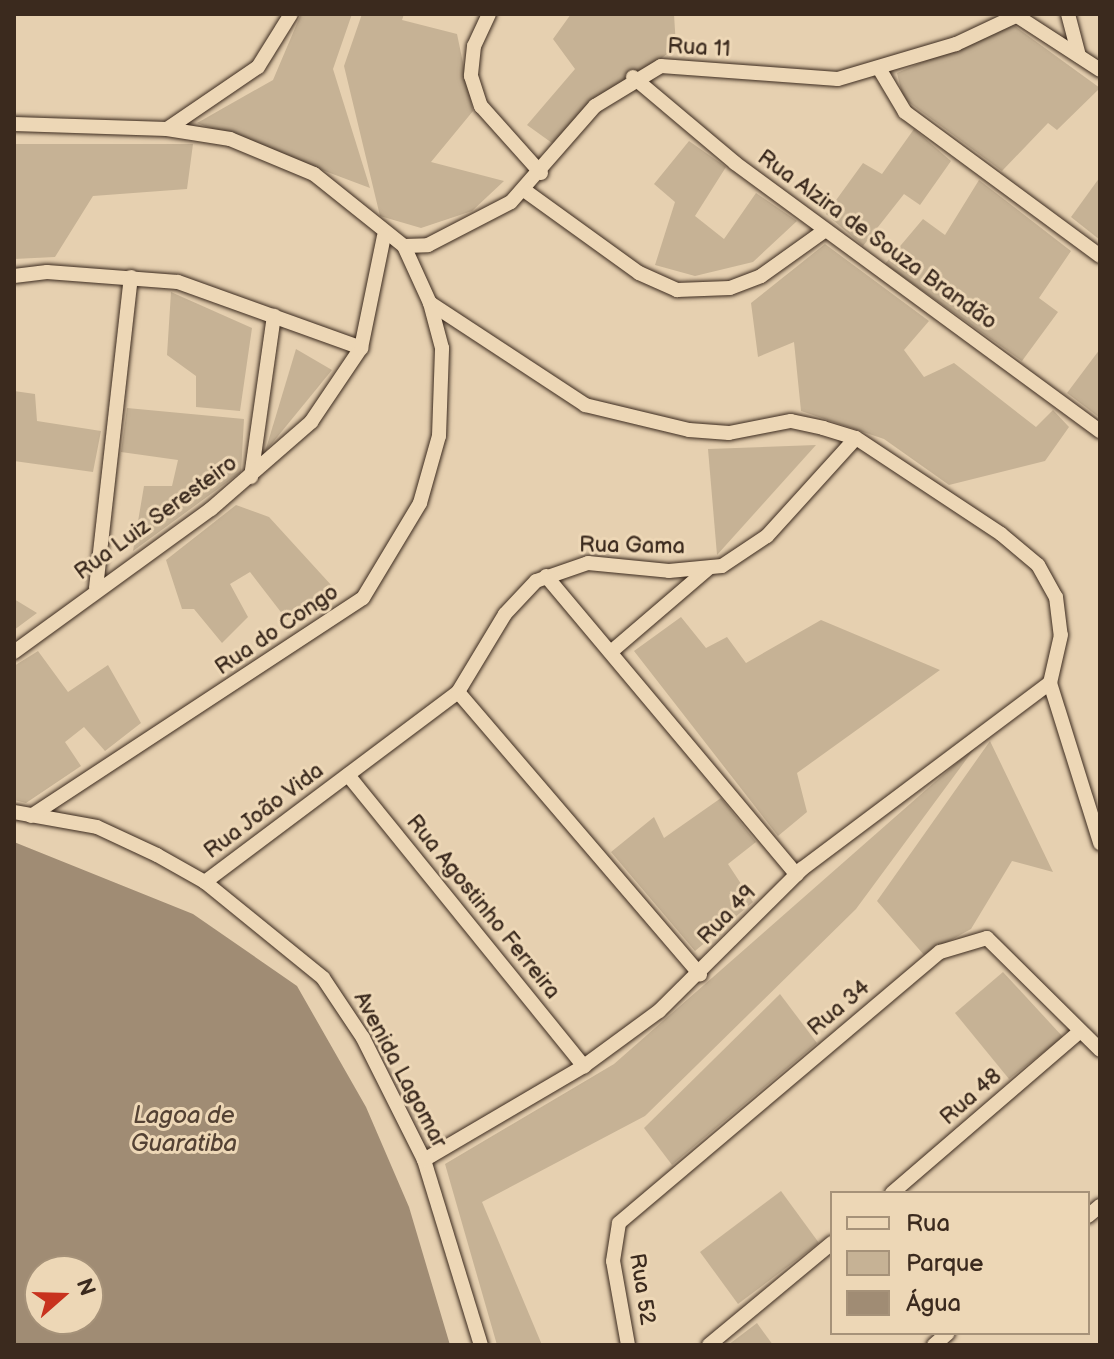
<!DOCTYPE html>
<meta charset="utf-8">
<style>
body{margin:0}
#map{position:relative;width:1114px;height:1359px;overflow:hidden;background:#e6d0b0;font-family:"Balsamiq Sans",sans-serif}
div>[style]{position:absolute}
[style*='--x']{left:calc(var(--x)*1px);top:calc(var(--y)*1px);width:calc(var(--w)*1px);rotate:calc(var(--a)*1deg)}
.green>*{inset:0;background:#c6b295}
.water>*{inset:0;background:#a08c74}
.roads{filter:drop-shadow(0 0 2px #3b2a1e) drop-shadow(0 0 2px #3b2a1e)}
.street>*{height:14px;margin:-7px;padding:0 7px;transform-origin:7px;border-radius:7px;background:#edd7b6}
span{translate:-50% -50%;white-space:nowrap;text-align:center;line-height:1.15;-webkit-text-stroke:6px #edd7b6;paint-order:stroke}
.street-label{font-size:22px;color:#3b2a1e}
.water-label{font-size:24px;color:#544234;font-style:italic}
.frame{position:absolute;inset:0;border:16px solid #3b2a1e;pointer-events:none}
.legend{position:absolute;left:830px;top:1191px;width:260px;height:144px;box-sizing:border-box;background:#edd7b6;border:2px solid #a69279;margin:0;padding:10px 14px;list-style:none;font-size:24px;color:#3b2a1e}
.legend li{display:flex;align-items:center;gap:16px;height:40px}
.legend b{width:40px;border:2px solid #a69279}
.north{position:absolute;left:24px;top:1255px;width:80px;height:80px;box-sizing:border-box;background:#edd7b6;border:2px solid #a69279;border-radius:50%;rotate:70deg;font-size:22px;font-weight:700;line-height:32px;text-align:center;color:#3b2a1e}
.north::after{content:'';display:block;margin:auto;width:28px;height:36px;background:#c8321e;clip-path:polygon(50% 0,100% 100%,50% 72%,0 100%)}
</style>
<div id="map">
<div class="green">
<div style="clip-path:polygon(301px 14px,352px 14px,333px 69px,370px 188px,197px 123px,273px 80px)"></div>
<div style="clip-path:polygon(362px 14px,404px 14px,402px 20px,457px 34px,473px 111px,431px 162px,504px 181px,472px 211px,421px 228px,380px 216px,344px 66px)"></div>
<div style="clip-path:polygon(571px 14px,674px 14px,676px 47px,552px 143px,527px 125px,575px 69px,553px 39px)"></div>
<div style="clip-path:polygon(1012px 24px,1100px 88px,1057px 130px,1048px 123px,1002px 171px,903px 98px,897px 73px)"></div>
<div style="clip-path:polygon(914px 129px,951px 161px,920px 205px,904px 194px,863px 246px,826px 214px,863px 163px,882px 174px)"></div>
<div style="clip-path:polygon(689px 141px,726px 167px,695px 216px,724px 239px,756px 193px,797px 221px,753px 262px,695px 276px,655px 265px,675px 202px,654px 184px)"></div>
<div style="clip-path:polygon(14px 144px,193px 144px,187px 189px,93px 196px,55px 257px,14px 259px)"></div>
<div style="clip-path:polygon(1100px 177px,1100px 240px,1071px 217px)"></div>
<div style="clip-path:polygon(979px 180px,1071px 251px,1039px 298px,1058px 312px,1022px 361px,885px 264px,923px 219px,945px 235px)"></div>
<div style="clip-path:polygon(825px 244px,929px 321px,904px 350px,924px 377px,954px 363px,1036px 427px,1053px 410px,1069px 427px,1045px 461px,949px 485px,884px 439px,801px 411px,794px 342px,758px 357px,751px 303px)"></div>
<div style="clip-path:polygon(171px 292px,252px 328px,240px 411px,196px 407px,196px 376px,167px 355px)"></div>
<div style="clip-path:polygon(296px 349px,332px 370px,265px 452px)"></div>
<div style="clip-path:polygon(1100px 349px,1100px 418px,1067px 393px)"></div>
<div style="clip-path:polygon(14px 391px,35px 394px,37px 421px,101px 431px,93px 472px,14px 461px)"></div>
<div style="clip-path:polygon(127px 408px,244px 419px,241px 472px,133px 551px,144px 486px,172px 486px,178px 460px,121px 452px)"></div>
<div style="clip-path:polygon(816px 445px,717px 555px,708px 449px)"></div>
<div style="clip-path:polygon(236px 505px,269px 517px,332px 586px,287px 620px,250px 572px,230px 584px,248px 617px,222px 643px,194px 609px,182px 609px,166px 560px)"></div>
<div style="clip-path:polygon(14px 568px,14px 599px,37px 613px,14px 630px)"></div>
<div style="clip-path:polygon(681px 617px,706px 648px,727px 637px,746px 663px,821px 620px,940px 670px,797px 773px,807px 812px,778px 836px,634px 651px)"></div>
<div style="clip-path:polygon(38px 651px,68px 692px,108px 665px,141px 723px,105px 751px,84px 727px,65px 742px,81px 766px,26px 803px,14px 800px,14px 666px)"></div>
<div style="clip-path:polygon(990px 741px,1053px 872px,1012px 861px,971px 929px,924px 955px,877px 901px)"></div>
<div style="clip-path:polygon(977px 745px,856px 909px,645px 1116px,482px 1202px,542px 1345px,497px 1345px,445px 1164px,614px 1064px)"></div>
<div style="clip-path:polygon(721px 798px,756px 842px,728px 864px,753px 902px,695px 951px,611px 852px,654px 817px,664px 838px)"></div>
<div style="clip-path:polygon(1003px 972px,1063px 1037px,1009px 1079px,955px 1013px)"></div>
<div style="clip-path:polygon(780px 994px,817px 1043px,672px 1165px,644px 1128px)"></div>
<div style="clip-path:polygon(781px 1191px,819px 1243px,738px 1304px,700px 1252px)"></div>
<div style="clip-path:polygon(757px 1323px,773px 1345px,728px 1345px)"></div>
</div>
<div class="water">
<div style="clip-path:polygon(evenodd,14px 842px,193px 914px,297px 986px,366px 1107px,409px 1207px,450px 1345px,14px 1345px,14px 842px,40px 1271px,88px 1271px,88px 1319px,40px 1319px,40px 1271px)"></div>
</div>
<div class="roads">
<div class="street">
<div style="--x:489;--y:14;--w:35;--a:115"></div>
<div style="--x:474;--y:46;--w:30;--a:96"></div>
<div style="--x:471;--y:76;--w:32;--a:72"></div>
<div style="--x:481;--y:106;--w:90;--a:48.2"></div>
<div style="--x:1068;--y:14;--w:43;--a:75.3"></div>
<div style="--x:1017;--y:16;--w:99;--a:33"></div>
<div style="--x:880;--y:70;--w:49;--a:59.2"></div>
<div style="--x:905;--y:112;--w:242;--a:36.4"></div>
<div style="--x:633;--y:77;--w:133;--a:40.1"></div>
<div style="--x:735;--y:163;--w:453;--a:36.3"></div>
<div style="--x:14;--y:124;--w:153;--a:1.9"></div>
<div style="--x:167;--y:129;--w:64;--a:9"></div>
<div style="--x:230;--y:139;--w:91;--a:22.6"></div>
<div style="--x:314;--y:174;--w:115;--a:38.7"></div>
<div style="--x:404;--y:246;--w:24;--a:-2"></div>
<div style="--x:428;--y:245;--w:93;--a:-27.4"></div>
<div style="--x:511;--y:202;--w:128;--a:-48.8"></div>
<div style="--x:595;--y:106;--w:77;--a:-31.2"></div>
<div style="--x:661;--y:66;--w:177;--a:4.2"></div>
<div style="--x:838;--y:79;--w:123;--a:-16.5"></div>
<div style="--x:956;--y:44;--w:71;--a:-25.1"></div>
<div style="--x:167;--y:129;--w:110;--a:-34.3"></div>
<div style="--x:258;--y:67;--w:62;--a:-58.1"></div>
<div style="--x:524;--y:190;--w:142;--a:35.8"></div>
<div style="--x:639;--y:273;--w:42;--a:24.1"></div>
<div style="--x:677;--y:290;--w:53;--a:-2.2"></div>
<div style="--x:730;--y:288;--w:33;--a:-21"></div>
<div style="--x:761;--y:276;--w:77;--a:-35.5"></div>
<div style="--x:404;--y:246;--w:63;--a:65.5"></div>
<div style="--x:430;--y:303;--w:186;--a:33.3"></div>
<div style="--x:585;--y:405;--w:107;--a:13.5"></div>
<div style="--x:689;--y:430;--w:40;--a:4.3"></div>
<div style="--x:729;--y:433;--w:63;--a:-11"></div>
<div style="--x:791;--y:421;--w:33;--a:12"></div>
<div style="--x:823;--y:428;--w:34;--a:17"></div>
<div style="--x:856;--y:438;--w:174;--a:33.5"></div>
<div style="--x:1001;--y:534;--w:48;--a:40"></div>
<div style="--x:1038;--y:565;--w:37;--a:61"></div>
<div style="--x:1056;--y:597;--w:38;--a:83"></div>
<div style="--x:1061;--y:635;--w:49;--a:102.9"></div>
<div style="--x:1050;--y:683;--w:168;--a:72.6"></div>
<div style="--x:14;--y:276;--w:33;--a:-7"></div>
<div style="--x:47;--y:272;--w:131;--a:4.4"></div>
<div style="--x:178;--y:282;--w:195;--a:19.8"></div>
<div style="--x:251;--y:477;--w:163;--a:-81.9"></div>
<div style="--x:546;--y:576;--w:390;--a:50"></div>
<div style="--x:96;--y:588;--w:313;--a:-83.6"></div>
<div style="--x:612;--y:651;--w:128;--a:-40.6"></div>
<div style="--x:14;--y:652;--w:243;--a:-36"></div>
<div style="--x:211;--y:509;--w:133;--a:-41"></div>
<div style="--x:311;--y:422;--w:89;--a:-56"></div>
<div style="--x:361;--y:348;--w:114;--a:-78.4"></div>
<div style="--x:458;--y:692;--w:372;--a:49.4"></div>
<div style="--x:348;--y:775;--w:375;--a:51"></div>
<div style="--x:14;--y:812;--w:84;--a:10.2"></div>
<div style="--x:97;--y:827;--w:66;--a:25"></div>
<div style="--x:157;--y:855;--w:55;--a:29.4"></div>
<div style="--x:205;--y:882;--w:152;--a:39.1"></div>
<div style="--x:323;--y:978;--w:72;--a:56.3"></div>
<div style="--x:363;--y:1038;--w:136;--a:63.4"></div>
<div style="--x:424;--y:1160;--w:194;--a:72.9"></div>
<div style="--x:31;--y:816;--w:397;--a:-33.3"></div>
<div style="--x:363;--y:598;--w:111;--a:-59"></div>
<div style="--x:420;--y:503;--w:70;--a:-74.2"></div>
<div style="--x:439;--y:436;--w:88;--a:-88"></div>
<div style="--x:442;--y:348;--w:47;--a:-104.9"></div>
<div style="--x:205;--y:882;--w:316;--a:-36.9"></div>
<div style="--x:458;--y:692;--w:91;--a:-58.9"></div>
<div style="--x:505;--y:614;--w:45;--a:-46.8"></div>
<div style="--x:536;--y:581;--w:55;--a:-19.1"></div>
<div style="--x:588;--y:563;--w:81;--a:5.6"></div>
<div style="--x:669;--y:571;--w:53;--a:-5.4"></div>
<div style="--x:722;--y:566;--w:54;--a:-33.7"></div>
<div style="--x:767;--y:536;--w:132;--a:-47.8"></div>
<div style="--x:424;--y:1160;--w:186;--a:-30.4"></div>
<div style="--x:584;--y:1066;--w:93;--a:-36.3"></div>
<div style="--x:659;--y:1011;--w:202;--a:-44.8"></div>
<div style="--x:802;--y:869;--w:310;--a:-36.9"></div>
<div style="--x:892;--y:1193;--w:245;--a:-40.7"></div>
<div style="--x:1088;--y:1216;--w:16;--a:-40"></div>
<div style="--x:628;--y:1345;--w:85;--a:-100.1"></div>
<div style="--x:613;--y:1261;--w:38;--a:-81"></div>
<div style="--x:619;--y:1223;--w:420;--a:-40.2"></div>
<div style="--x:940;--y:952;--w:49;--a:-16.6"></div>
<div style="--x:987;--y:938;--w:159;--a:44.7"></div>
<div style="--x:709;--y:1345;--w:160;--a:-39.7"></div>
<div style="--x:934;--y:1345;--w:18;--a:-41"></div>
</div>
</div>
<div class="street-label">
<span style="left:699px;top:48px;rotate:3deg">Rua 11</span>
<span style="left:877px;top:240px;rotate:36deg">Rua Alzira de Souza Brandão</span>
<span style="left:156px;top:518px;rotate:-36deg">Rua Luiz Seresteiro</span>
<span style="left:632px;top:546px;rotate:1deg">Rua Gama</span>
<span style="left:277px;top:630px;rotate:-34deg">Rua do Congo</span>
<span style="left:264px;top:811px;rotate:-37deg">Rua João Vida</span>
<span style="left:483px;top:907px;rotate:51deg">Rua Agostinho Ferreira</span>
<span style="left:727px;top:915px;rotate:-46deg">Rua 49</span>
<span style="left:839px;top:1008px;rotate:-40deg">Rua 34</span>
<span style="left:400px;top:1070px;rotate:62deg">Avenida Lagomar</span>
<span style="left:971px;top:1097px;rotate:-41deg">Rua 48</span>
<span style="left:642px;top:1289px;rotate:81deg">Rua 52</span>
</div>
<div class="water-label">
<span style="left:184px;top:1130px">Lagoa de<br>Guaratiba</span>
</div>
<div class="frame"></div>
<ul class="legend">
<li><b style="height:10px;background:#edd7b6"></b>Rua</li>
<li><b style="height:22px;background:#c6b295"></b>Parque</li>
<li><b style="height:22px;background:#a08c74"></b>Água</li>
</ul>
<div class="north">N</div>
</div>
